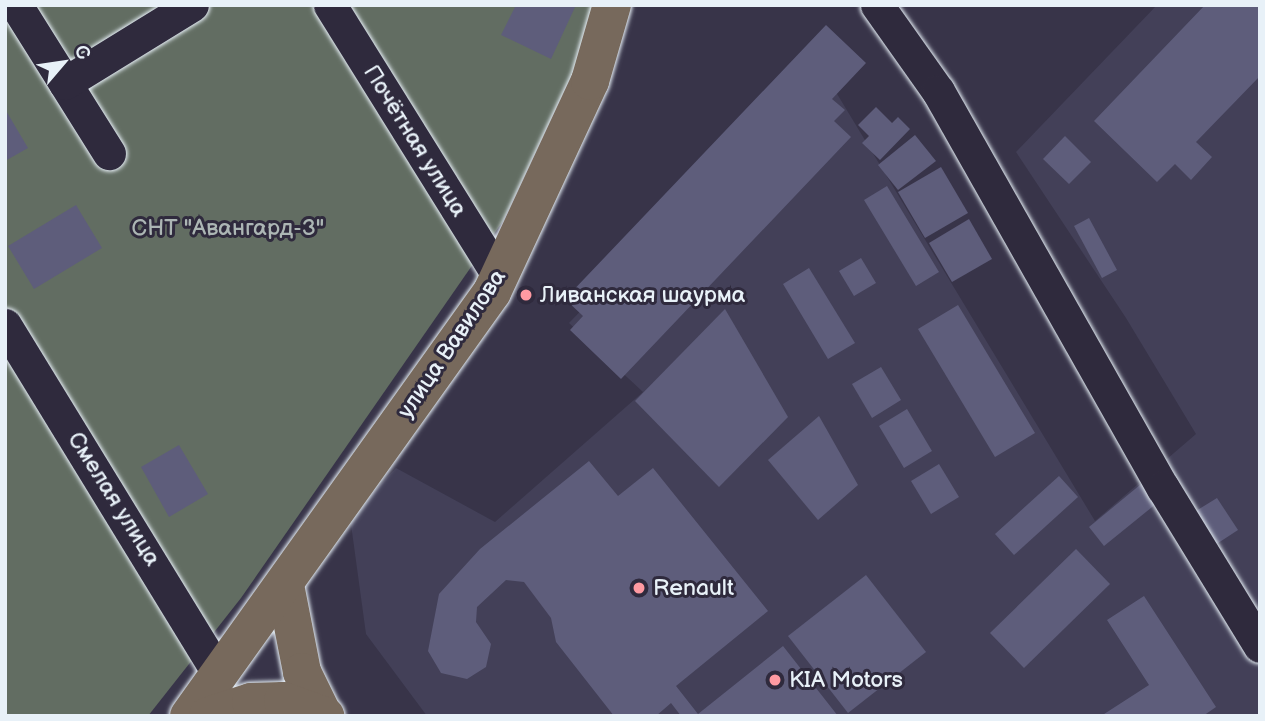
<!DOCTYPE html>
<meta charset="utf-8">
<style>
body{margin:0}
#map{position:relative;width:1265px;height:721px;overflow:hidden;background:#383449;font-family:"Balsamiq Sans",sans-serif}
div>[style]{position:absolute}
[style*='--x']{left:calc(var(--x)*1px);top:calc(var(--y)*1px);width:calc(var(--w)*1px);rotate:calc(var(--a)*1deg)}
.built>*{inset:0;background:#434058}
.green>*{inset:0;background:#626d62}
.building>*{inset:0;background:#5e5d7b}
.roads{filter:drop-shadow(0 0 2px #e8f1f8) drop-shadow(0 0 2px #e8f1f8)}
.minor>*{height:33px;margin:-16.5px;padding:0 16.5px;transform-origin:16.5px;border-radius:16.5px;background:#2f2a3d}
.major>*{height:38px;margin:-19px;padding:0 19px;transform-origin:19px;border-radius:19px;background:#77695c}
.dots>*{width:19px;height:19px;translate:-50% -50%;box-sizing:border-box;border:4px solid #2f2a3d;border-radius:50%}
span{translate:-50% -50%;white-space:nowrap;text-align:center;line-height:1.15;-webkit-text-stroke:6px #2f2a3d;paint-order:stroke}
.street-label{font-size:23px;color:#e8f1f8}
.park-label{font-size:23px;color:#acb6b4}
.poi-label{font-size:23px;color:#e8f1f8}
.left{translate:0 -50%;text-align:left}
.frame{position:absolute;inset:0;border:7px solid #e8f1f8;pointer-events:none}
.north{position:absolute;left:28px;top:28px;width:70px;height:70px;-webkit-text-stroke:5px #2f2a3d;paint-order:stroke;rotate:61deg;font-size:19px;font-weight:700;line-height:28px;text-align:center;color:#e8f1f8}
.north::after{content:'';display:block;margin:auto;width:24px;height:32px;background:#e8f1f8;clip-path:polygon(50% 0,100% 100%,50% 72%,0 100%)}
</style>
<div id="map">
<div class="built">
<div style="clip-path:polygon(1157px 5px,1260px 5px,1260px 716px,427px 716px,366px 634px,350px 517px,396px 468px,495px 522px,643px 392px,569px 323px,819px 64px,1095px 521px,1196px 434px,1126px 318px,1016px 152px)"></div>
</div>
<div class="green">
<div style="clip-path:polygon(5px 5px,594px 5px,583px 51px,503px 221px,241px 598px,148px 716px,5px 716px)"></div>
</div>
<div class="building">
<div style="clip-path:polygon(516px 5px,576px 5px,551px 59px,501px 35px)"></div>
<div style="clip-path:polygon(1205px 5px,1260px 7px,1260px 76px,1196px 142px,1212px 157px,1191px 180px,1175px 164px,1157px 182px,1094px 121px)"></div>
<div style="clip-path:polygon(826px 25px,866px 63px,832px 99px,845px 110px,834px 121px,851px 137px,621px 379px,570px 330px,583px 316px,565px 299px)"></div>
<div style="clip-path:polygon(876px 107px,892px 123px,898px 117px,910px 129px,880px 160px,862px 143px,869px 136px,858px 125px)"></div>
<div style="clip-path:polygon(5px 109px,28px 148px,5px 161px)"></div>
<div style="clip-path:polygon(915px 135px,936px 161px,898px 190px,878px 165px)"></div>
<div style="clip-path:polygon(1065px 136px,1091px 162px,1069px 184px,1043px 159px)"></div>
<div style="clip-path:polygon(941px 167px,968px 213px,925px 238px,898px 192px)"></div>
<div style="clip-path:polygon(887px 186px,939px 272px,916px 286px,864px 200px)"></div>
<div style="clip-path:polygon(76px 205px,102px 248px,34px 289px,8px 246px)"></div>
<div style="clip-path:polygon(1089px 218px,1117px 270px,1102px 278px,1074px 226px)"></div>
<div style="clip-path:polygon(969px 219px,992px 259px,952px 282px,929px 243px)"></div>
<div style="clip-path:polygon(861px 258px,876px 283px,854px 296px,839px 271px)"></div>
<div style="clip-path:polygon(809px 268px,855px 343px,828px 359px,783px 284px)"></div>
<div style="clip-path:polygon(958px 305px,1035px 433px,995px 457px,918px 329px)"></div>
<div style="clip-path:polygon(725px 309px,788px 417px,719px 487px,635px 401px)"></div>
<div style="clip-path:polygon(881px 367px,901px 400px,872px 418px,852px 384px)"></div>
<div style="clip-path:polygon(907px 409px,932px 451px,904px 468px,879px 426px)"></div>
<div style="clip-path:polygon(819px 416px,858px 485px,818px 520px,768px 460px)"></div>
<div style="clip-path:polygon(179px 445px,208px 494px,169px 517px,141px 467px)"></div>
<div style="clip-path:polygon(589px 461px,618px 496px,653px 468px,768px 611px,676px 686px,698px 714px,783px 646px,838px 716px,681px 716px,671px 703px,656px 716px,614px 716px,556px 642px,551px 618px,524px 582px,506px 580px,477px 607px,476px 622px,491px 644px,486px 667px,467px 679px,441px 673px,428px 651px,439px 594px,480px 549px)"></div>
<div style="clip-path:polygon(939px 464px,959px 497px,931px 514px,911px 481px)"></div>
<div style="clip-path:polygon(1059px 476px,1078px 497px,1014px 555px,995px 534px)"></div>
<div style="clip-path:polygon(1146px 480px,1162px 499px,1104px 546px,1089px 527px)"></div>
<div style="clip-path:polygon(1217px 498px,1238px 530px,1212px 547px,1191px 514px)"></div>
<div style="clip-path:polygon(1076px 549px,1110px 584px,1024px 668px,990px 633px)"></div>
<div style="clip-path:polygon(866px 575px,926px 652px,848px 713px,788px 636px)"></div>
<div style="clip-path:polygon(1144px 596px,1216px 707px,1203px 716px,1101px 716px,1149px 685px,1107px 620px)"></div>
</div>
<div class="roads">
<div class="minor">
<div style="--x:16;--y:5;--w:175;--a:57.9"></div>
<div style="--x:330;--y:5;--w:319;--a:58.1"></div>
<div style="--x:877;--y:5;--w:105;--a:54.7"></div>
<div style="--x:938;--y:91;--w:456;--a:60.5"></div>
<div style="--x:1163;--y:488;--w:185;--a:58.5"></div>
<div style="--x:65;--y:83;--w:149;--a:-31.6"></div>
<div style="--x:5;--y:325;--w:409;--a:58.5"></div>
</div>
<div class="major">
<div style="--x:285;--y:585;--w:89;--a:78.9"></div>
<div style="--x:302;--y:672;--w:46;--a:64"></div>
<div style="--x:189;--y:716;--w:521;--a:-54.45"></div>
<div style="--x:492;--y:292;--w:233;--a:-65.1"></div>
<div style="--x:590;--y:81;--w:79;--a:-73.9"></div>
<div style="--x:208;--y:716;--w:45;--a:-18"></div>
<div style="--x:251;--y:702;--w:32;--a:-2"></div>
<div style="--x:283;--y:701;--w:45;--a:19.7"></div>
</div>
</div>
<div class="dots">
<div style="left:526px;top:295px;background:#ff9aa2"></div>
<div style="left:639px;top:588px;background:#ff9aa2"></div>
<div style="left:775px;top:680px;background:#ff9aa2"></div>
</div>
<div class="street-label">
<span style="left:415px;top:141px;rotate:58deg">Почётная улица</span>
<span style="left:452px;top:344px;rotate:-56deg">улица Вавилова</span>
<span style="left:114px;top:499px;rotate:58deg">Смелая улица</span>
</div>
<div class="park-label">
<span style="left:228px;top:228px">СНТ "Авангард-3"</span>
</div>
<div class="poi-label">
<span class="left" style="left:540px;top:295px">Ливанская шаурма</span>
<span class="left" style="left:653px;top:588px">Renault</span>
<span class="left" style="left:789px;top:680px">KIA Motors</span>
</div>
<div class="frame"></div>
<div class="north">С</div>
</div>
